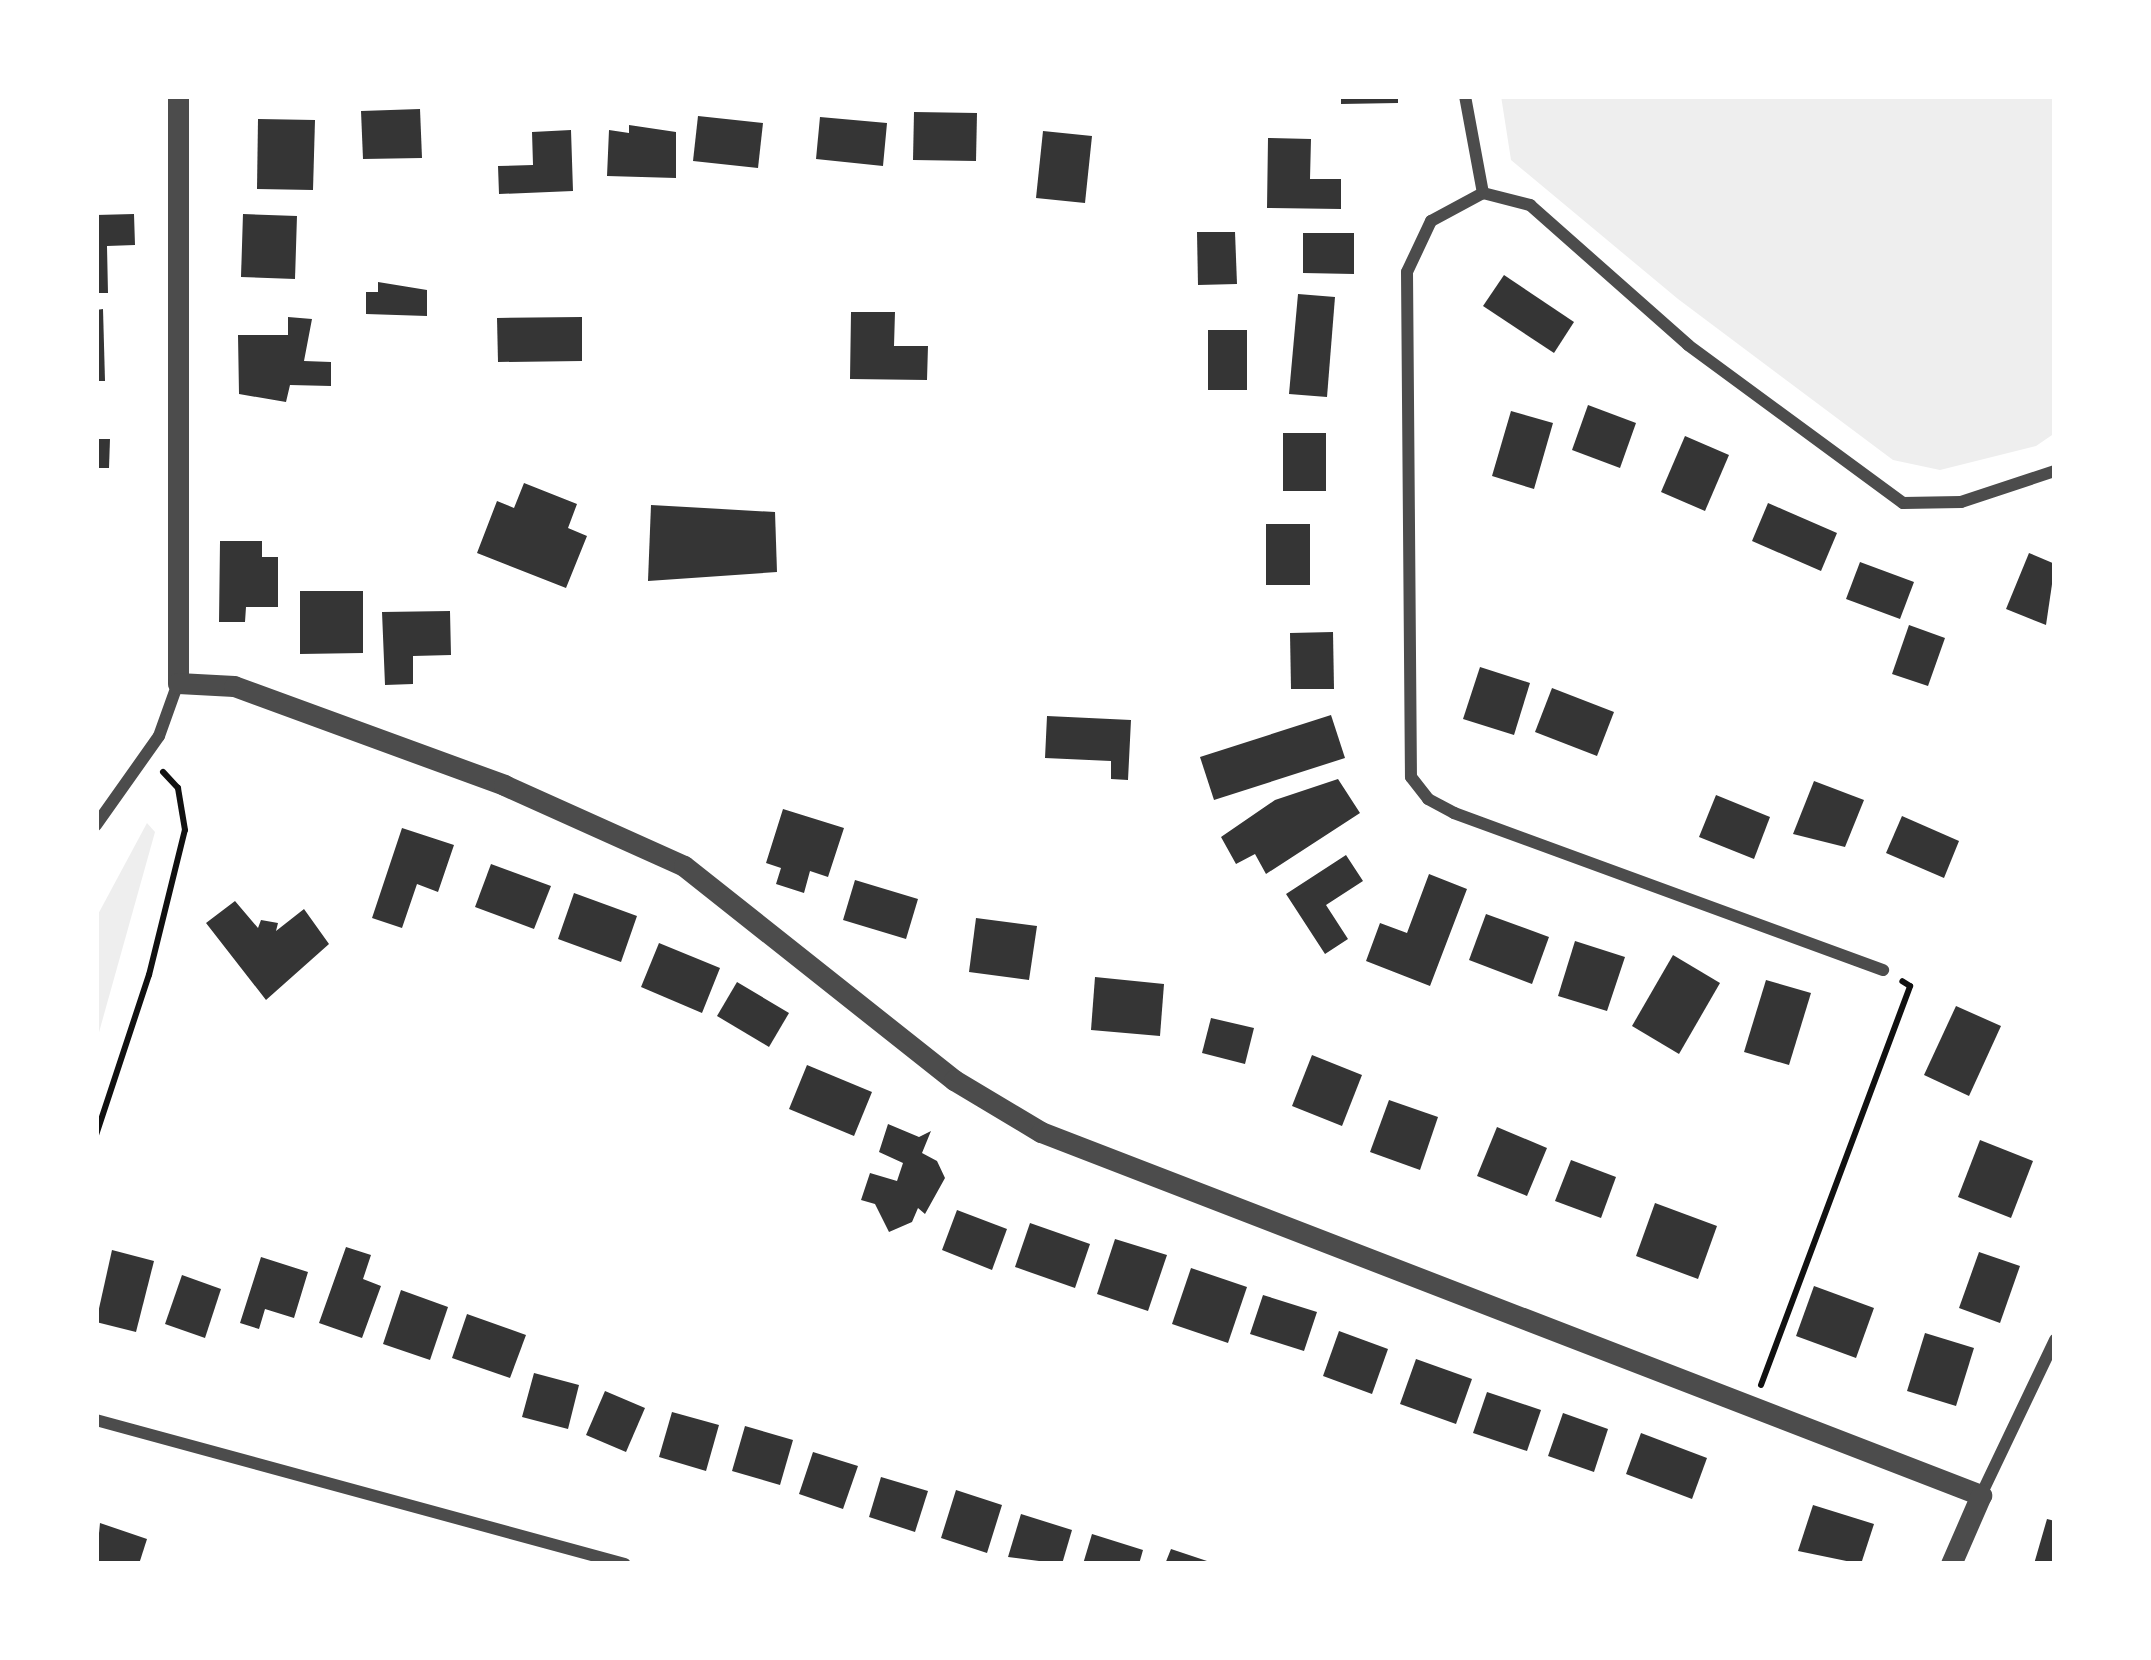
<!DOCTYPE html>
<style>
body{margin:0}
#map{position:relative;width:2151px;height:1660px;overflow:hidden;background:#fff;font-family:Lato,sans-serif}
div>[style]{position:absolute}
[style*='--x']{left:calc(var(--x)*1px);top:calc(var(--y)*1px);width:calc(var(--w)*1px);rotate:calc(var(--a)*1deg)}
.green>*{inset:0;background:#eee}
.building>*{inset:0;background:#353535}
.path>*{height:6px;margin:-3px;padding:0 3px;transform-origin:3px;border-radius:3px;background:#111}
.minor>*{height:12px;margin:-6px;padding:0 6px;transform-origin:6px;border-radius:6px;background:#4c4c4c}
.tertiary>*{height:21px;margin:-10.5px;padding:0 10.5px;transform-origin:10.5px;border-radius:10.5px;background:#4c4c4c}
span{translate:-50% -50%;white-space:nowrap;text-align:center;line-height:1.15;-webkit-text-stroke:10px #fff;paint-order:stroke}
.frame{position:absolute;inset:0;border:99px solid #fff;pointer-events:none}
</style>
<div id="map">
<div class="green">
<div style="clip-path:polygon(1501px 96px,2055px 96px,2055px 433px,2036px 446px,1940px 470px,1893px 460px,1678px 299px,1511px 160px)"></div>
<div style="clip-path:polygon(147px 823px,155px 832px,96px 1043px,96px 918px)"></div>
</div>
<div class="building">
<div style="clip-path:polygon(1341px 96px,1398px 96px,1398px 103px,1341px 104px)"></div>
<div style="clip-path:polygon(420px 109px,422px 158px,363px 159px,361px 111px)"></div>
<div style="clip-path:polygon(914px 112px,977px 113px,976px 161px,913px 160px)"></div>
<div style="clip-path:polygon(698px 116px,763px 123px,758px 168px,693px 161px)"></div>
<div style="clip-path:polygon(820px 117px,887px 123px,883px 166px,816px 159px)"></div>
<div style="clip-path:polygon(258px 119px,315px 120px,313px 190px,257px 189px)"></div>
<div style="clip-path:polygon(629px 125px,676px 132px,676px 178px,607px 176px,609px 130px,629px 133px)"></div>
<div style="clip-path:polygon(571px 130px,573px 191px,499px 194px,498px 166px,533px 165px,532px 132px)"></div>
<div style="clip-path:polygon(1043px 131px,1092px 136px,1085px 203px,1036px 198px)"></div>
<div style="clip-path:polygon(1268px 138px,1311px 139px,1310px 179px,1341px 179px,1341px 209px,1267px 208px)"></div>
<div style="clip-path:polygon(134px 214px,135px 245px,107px 246px,108px 293px,96px 293px,96px 215px)"></div>
<div style="clip-path:polygon(243px 214px,297px 216px,295px 279px,241px 277px)"></div>
<div style="clip-path:polygon(1197px 232px,1235px 232px,1237px 284px,1198px 285px)"></div>
<div style="clip-path:polygon(1303px 233px,1354px 233px,1354px 274px,1303px 273px)"></div>
<div style="clip-path:polygon(1504px 275px,1574px 322px,1554px 353px,1483px 306px)"></div>
<div style="clip-path:polygon(378px 282px,427px 290px,427px 316px,366px 314px,366px 292px,378px 292px)"></div>
<div style="clip-path:polygon(1298px 294px,1335px 297px,1327px 397px,1289px 394px)"></div>
<div style="clip-path:polygon(103px 309px,105px 381px,96px 381px,96px 310px)"></div>
<div style="clip-path:polygon(851px 312px,895px 312px,894px 346px,928px 346px,927px 380px,850px 379px)"></div>
<div style="clip-path:polygon(288px 317px,312px 319px,304px 361px,331px 362px,331px 386px,290px 385px,286px 402px,239px 394px,238px 335px,288px 335px)"></div>
<div style="clip-path:polygon(582px 317px,582px 361px,498px 362px,497px 318px)"></div>
<div style="clip-path:polygon(1208px 330px,1247px 330px,1247px 390px,1208px 390px)"></div>
<div style="clip-path:polygon(1588px 405px,1636px 423px,1620px 468px,1572px 450px)"></div>
<div style="clip-path:polygon(1511px 411px,1553px 423px,1534px 489px,1492px 476px)"></div>
<div style="clip-path:polygon(1283px 433px,1326px 433px,1326px 491px,1283px 491px)"></div>
<div style="clip-path:polygon(1685px 436px,1729px 455px,1705px 511px,1661px 492px)"></div>
<div style="clip-path:polygon(96px 439px,110px 439px,109px 468px,96px 468px)"></div>
<div style="clip-path:polygon(524px 483px,577px 504px,568px 528px,587px 536px,566px 588px,477px 553px,497px 501px,514px 508px)"></div>
<div style="clip-path:polygon(1768px 503px,1837px 533px,1821px 571px,1752px 541px)"></div>
<div style="clip-path:polygon(651px 505px,775px 512px,777px 572px,648px 581px)"></div>
<div style="clip-path:polygon(1266px 524px,1310px 524px,1310px 585px,1266px 585px)"></div>
<div style="clip-path:polygon(220px 541px,262px 541px,262px 557px,278px 557px,278px 607px,246px 607px,245px 622px,219px 622px)"></div>
<div style="clip-path:polygon(2029px 553px,2055px 564px,2046px 625px,2006px 609px)"></div>
<div style="clip-path:polygon(1860px 562px,1914px 582px,1900px 619px,1846px 599px)"></div>
<div style="clip-path:polygon(300px 591px,363px 591px,363px 653px,300px 654px)"></div>
<div style="clip-path:polygon(450px 611px,451px 655px,413px 656px,413px 684px,385px 685px,382px 612px)"></div>
<div style="clip-path:polygon(1909px 625px,1945px 638px,1928px 686px,1892px 674px)"></div>
<div style="clip-path:polygon(1333px 632px,1334px 689px,1291px 689px,1290px 633px)"></div>
<div style="clip-path:polygon(1480px 667px,1530px 683px,1514px 735px,1463px 719px)"></div>
<div style="clip-path:polygon(1552px 688px,1614px 712px,1597px 756px,1535px 732px)"></div>
<div style="clip-path:polygon(1331px 715px,1345px 758px,1214px 800px,1200px 757px)"></div>
<div style="clip-path:polygon(1047px 716px,1131px 720px,1128px 780px,1111px 779px,1111px 761px,1045px 758px)"></div>
<div style="clip-path:polygon(1338px 779px,1360px 813px,1266px 874px,1255px 854px,1236px 864px,1221px 837px,1275px 800px)"></div>
<div style="clip-path:polygon(1814px 781px,1864px 800px,1845px 847px,1793px 834px)"></div>
<div style="clip-path:polygon(1716px 795px,1770px 817px,1754px 859px,1699px 837px)"></div>
<div style="clip-path:polygon(783px 809px,844px 828px,828px 877px,810px 871px,804px 893px,776px 884px,781px 868px,766px 863px)"></div>
<div style="clip-path:polygon(1902px 816px,1959px 841px,1944px 878px,1886px 853px)"></div>
<div style="clip-path:polygon(402px 828px,454px 845px,438px 892px,417px 884px,402px 928px,372px 918px)"></div>
<div style="clip-path:polygon(1346px 855px,1363px 881px,1326px 905px,1348px 939px,1325px 954px,1286px 894px)"></div>
<div style="clip-path:polygon(491px 864px,551px 886px,534px 929px,475px 907px)"></div>
<div style="clip-path:polygon(1429px 874px,1467px 889px,1430px 986px,1366px 961px,1380px 923px,1407px 933px)"></div>
<div style="clip-path:polygon(855px 880px,918px 899px,906px 939px,843px 920px)"></div>
<div style="clip-path:polygon(574px 893px,637px 916px,621px 962px,558px 939px)"></div>
<div style="clip-path:polygon(235px 901px,258px 928px,261px 920px,278px 923px,276px 931px,304px 909px,329px 944px,266px 1000px,206px 923px)"></div>
<div style="clip-path:polygon(1486px 914px,1549px 937px,1532px 984px,1469px 960px)"></div>
<div style="clip-path:polygon(976px 918px,1037px 926px,1029px 980px,969px 972px)"></div>
<div style="clip-path:polygon(1575px 941px,1625px 957px,1607px 1011px,1558px 996px)"></div>
<div style="clip-path:polygon(659px 943px,720px 968px,702px 1013px,641px 987px)"></div>
<div style="clip-path:polygon(1673px 955px,1720px 983px,1679px 1054px,1632px 1026px)"></div>
<div style="clip-path:polygon(1095px 977px,1164px 984px,1160px 1036px,1091px 1030px)"></div>
<div style="clip-path:polygon(1766px 980px,1811px 993px,1789px 1065px,1744px 1052px)"></div>
<div style="clip-path:polygon(737px 982px,789px 1013px,769px 1047px,717px 1016px)"></div>
<div style="clip-path:polygon(1956px 1006px,2001px 1026px,1969px 1096px,1924px 1075px)"></div>
<div style="clip-path:polygon(1211px 1018px,1254px 1028px,1245px 1064px,1202px 1053px)"></div>
<div style="clip-path:polygon(1312px 1055px,1362px 1075px,1342px 1126px,1292px 1106px)"></div>
<div style="clip-path:polygon(807px 1065px,872px 1092px,854px 1136px,789px 1109px)"></div>
<div style="clip-path:polygon(1389px 1100px,1438px 1117px,1420px 1170px,1370px 1152px)"></div>
<div style="clip-path:polygon(888px 1124px,919px 1137px,931px 1131px,922px 1153px,937px 1161px,945px 1178px,925px 1214px,918px 1208px,912px 1222px,889px 1232px,875px 1204px,861px 1200px,870px 1173px,897px 1181px,903px 1163px,879px 1152px)"></div>
<div style="clip-path:polygon(1497px 1127px,1547px 1148px,1527px 1196px,1477px 1176px)"></div>
<div style="clip-path:polygon(1980px 1140px,2033px 1161px,2011px 1218px,1958px 1197px)"></div>
<div style="clip-path:polygon(1571px 1160px,1616px 1177px,1601px 1218px,1555px 1201px)"></div>
<div style="clip-path:polygon(1655px 1203px,1717px 1226px,1698px 1279px,1636px 1256px)"></div>
<div style="clip-path:polygon(957px 1210px,1007px 1229px,992px 1270px,942px 1250px)"></div>
<div style="clip-path:polygon(1030px 1223px,1090px 1244px,1075px 1288px,1015px 1267px)"></div>
<div style="clip-path:polygon(1115px 1239px,1167px 1255px,1148px 1311px,1097px 1294px)"></div>
<div style="clip-path:polygon(346px 1247px,371px 1255px,363px 1279px,381px 1286px,362px 1338px,319px 1323px)"></div>
<div style="clip-path:polygon(112px 1250px,154px 1261px,136px 1332px,96px 1322px)"></div>
<div style="clip-path:polygon(1979px 1252px,2020px 1266px,2000px 1323px,1959px 1308px)"></div>
<div style="clip-path:polygon(261px 1257px,308px 1272px,294px 1318px,265px 1309px,259px 1329px,240px 1323px)"></div>
<div style="clip-path:polygon(1191px 1268px,1247px 1287px,1228px 1343px,1172px 1324px)"></div>
<div style="clip-path:polygon(182px 1275px,221px 1289px,205px 1338px,165px 1324px)"></div>
<div style="clip-path:polygon(1814px 1286px,1874px 1308px,1856px 1358px,1796px 1336px)"></div>
<div style="clip-path:polygon(401px 1290px,448px 1307px,430px 1360px,383px 1344px)"></div>
<div style="clip-path:polygon(1263px 1295px,1317px 1312px,1304px 1351px,1250px 1334px)"></div>
<div style="clip-path:polygon(467px 1314px,526px 1335px,510px 1378px,452px 1358px)"></div>
<div style="clip-path:polygon(1339px 1331px,1388px 1349px,1372px 1394px,1323px 1376px)"></div>
<div style="clip-path:polygon(1925px 1333px,1974px 1348px,1956px 1406px,1907px 1391px)"></div>
<div style="clip-path:polygon(1416px 1359px,1472px 1379px,1456px 1424px,1400px 1404px)"></div>
<div style="clip-path:polygon(534px 1373px,579px 1385px,568px 1429px,522px 1417px)"></div>
<div style="clip-path:polygon(605px 1391px,645px 1408px,626px 1452px,586px 1435px)"></div>
<div style="clip-path:polygon(1487px 1392px,1541px 1410px,1527px 1451px,1473px 1433px)"></div>
<div style="clip-path:polygon(672px 1412px,719px 1425px,706px 1471px,659px 1457px)"></div>
<div style="clip-path:polygon(1563px 1413px,1608px 1429px,1594px 1472px,1548px 1456px)"></div>
<div style="clip-path:polygon(745px 1426px,793px 1440px,780px 1485px,732px 1471px)"></div>
<div style="clip-path:polygon(1641px 1433px,1707px 1458px,1692px 1499px,1626px 1474px)"></div>
<div style="clip-path:polygon(813px 1452px,858px 1466px,843px 1509px,799px 1494px)"></div>
<div style="clip-path:polygon(881px 1477px,928px 1491px,915px 1532px,869px 1517px)"></div>
<div style="clip-path:polygon(956px 1490px,1002px 1505px,987px 1553px,941px 1538px)"></div>
<div style="clip-path:polygon(1813px 1505px,1874px 1524px,1861px 1564px,1798px 1551px)"></div>
<div style="clip-path:polygon(1021px 1514px,1072px 1530px,1062px 1564px,1008px 1557px)"></div>
<div style="clip-path:polygon(2047px 1519px,2055px 1521px,2055px 1564px,2034px 1564px)"></div>
<div style="clip-path:polygon(100px 1523px,147px 1539px,139px 1564px,96px 1564px)"></div>
<div style="clip-path:polygon(1092px 1534px,1143px 1550px,1139px 1564px,1083px 1564px)"></div>
<div style="clip-path:polygon(1171px 1549px,1213px 1563px,1213px 1564px,1165px 1564px)"></div>
</div>
<div class="path">
<div style="--x:96;--y:1135;--w:169;--a:-71.7"></div>
<div style="--x:149;--y:975;--w:149;--a:-76.1"></div>
<div style="--x:185;--y:830;--w:43;--a:-99.5"></div>
<div style="--x:178;--y:788;--w:22;--a:-133"></div>
<div style="--x:1761;--y:1385;--w:426;--a:-69.5"></div>
<div style="--x:1910;--y:986;--w:9;--a:-148"></div>
</div>
<div class="minor">
<div style="--x:1465;--y:96;--w:99;--a:79.5"></div>
<div style="--x:1483;--y:193;--w:59;--a:151.7"></div>
<div style="--x:1431;--y:221;--w:56;--a:115.2"></div>
<div style="--x:1407;--y:272;--w:505;--a:89.55"></div>
<div style="--x:1411;--y:777;--w:28;--a:52"></div>
<div style="--x:1428;--y:799;--w:30;--a:28"></div>
<div style="--x:1454;--y:813;--w:457;--a:20.1"></div>
<div style="--x:1483;--y:193;--w:49;--a:14.3"></div>
<div style="--x:1530;--y:205;--w:211;--a:41.5"></div>
<div style="--x:1688;--y:345;--w:267;--a:36.3"></div>
<div style="--x:1903;--y:503;--w:58;--a:-1"></div>
<div style="--x:1961;--y:502;--w:99;--a:-18.3"></div>
<div style="--x:96;--y:825;--w:109;--a:-54.7"></div>
<div style="--x:159;--y:736;--w:56;--a:-70.3"></div>
<div style="--x:96;--y:1420;--w:548;--a:15.23"></div>
<div style="--x:1981;--y:1495;--w:172;--a:-64.5"></div>
</div>
<div class="tertiary">
<div style="--x:178;--y:96;--w:587;--a:90"></div>
<div style="--x:178;--y:683;--w:56;--a:3.1"></div>
<div style="--x:234;--y:686;--w:288;--a:20.1"></div>
<div style="--x:504;--y:785;--w:197;--a:24.2"></div>
<div style="--x:684;--y:866;--w:345;--a:38.4"></div>
<div style="--x:954;--y:1080;--w:101;--a:30.9"></div>
<div style="--x:1041;--y:1132;--w:1008;--a:21.12"></div>
<div style="--x:1981;--y:1495;--w:75;--a:113.5"></div>
</div>
<div class="frame"></div>
</div>
